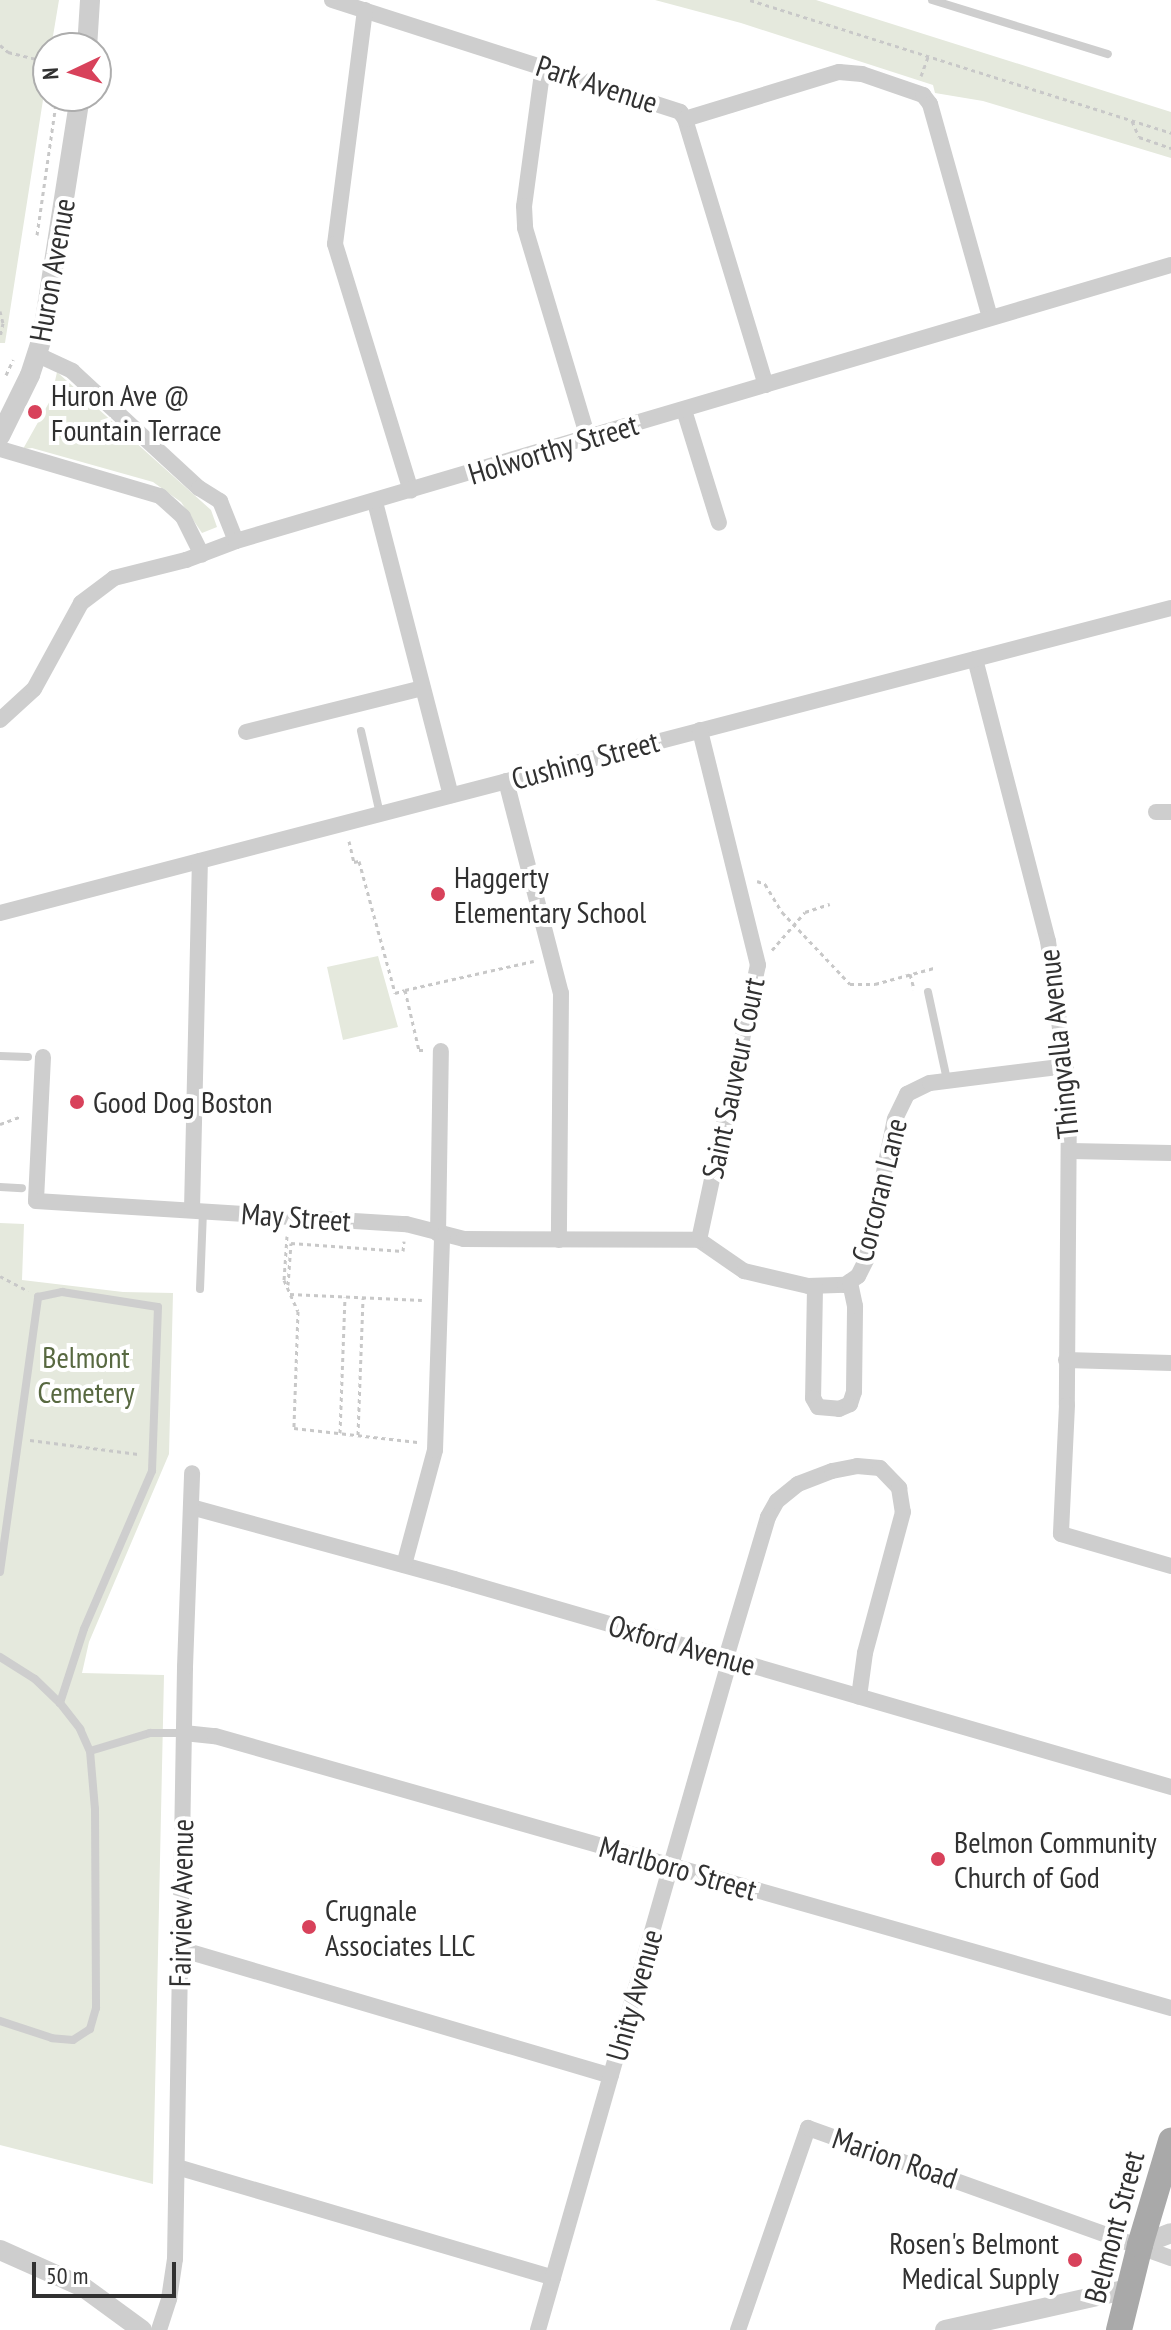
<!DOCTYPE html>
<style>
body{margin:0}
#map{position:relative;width:1171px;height:2330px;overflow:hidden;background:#fff;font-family:"PT Sans Narrow",sans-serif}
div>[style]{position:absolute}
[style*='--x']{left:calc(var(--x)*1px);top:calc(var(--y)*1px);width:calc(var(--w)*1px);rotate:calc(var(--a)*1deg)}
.green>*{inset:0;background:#e5e9dd}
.path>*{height:3px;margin-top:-1.5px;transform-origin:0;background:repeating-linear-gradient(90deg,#c8c8c8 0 4px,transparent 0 8px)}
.service>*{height:8px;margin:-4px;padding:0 4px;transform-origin:4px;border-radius:4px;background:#cecece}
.minor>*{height:16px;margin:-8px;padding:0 8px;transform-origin:8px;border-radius:8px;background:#cecece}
.tertiary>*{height:20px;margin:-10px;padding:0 10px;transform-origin:10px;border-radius:10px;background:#cecece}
.primary>*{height:26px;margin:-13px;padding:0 13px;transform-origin:13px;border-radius:13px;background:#a9a9a9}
.dots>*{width:22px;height:22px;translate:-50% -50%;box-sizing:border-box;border:4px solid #fff;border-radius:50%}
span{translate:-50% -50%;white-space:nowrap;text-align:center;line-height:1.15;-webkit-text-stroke:8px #fff;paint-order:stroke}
.street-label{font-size:30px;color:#313131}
.poi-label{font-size:30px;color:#313131}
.left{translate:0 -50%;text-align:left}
.right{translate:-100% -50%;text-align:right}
.park-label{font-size:30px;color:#586941}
.north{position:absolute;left:32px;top:32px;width:80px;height:80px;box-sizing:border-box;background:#fff;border:2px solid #adadad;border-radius:50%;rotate:266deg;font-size:22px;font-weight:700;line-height:32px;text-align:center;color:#313131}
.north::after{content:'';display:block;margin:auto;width:28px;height:36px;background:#d8425b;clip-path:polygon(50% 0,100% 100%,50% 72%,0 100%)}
.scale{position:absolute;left:32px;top:2262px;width:144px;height:36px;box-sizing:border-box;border:4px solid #313131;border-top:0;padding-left:10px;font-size:24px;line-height:28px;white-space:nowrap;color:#313131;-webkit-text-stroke:6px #fff;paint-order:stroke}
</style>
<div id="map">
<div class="green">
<div style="clip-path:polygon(0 0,59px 0,51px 48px,48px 48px,48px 68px,5px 343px,0 343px)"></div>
<div style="clip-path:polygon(655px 0,816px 0,1171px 112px,1171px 158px,983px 101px,935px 93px,933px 85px,741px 23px)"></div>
<div style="clip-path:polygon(57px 372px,211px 510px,217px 527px,202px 533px,181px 502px,153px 482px,32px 448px,23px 449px,51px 399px)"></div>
<div style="clip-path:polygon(378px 956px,398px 1027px,343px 1040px,327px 967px)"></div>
<div style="clip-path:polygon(0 1223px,24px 1224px,22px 1280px,123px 1292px,173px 1293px,169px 1454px,89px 1642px,82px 1673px,164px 1675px,153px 2184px,0 2145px)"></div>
</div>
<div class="path">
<div style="--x:750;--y:0;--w:442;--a:17.5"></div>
<div style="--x:0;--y:45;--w:11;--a:41"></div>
<div style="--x:8;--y:52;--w:41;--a:14"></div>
<div style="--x:65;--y:48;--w:13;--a:-86"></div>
<div style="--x:921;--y:76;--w:20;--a:-70"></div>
<div style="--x:1132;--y:121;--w:17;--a:66"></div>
<div style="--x:1139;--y:137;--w:34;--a:19"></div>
<div style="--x:37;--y:235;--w:140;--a:-81.8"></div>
<div style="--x:0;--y:311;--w:12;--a:76"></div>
<div style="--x:3;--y:323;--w:14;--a:102"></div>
<div style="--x:6;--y:375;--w:17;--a:-65"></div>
<div style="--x:349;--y:841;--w:22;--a:77"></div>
<div style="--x:354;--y:862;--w:5;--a:-11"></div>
<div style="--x:359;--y:861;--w:137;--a:74.7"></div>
<div style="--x:395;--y:993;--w:10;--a:-17"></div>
<div style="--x:405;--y:990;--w:62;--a:76.9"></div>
<div style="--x:419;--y:1050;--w:6;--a:0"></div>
<div style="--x:757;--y:881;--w:9;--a:21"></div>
<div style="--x:765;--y:884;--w:33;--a:59"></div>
<div style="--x:782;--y:912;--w:99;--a:46.6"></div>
<div style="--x:850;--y:984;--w:25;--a:0"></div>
<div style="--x:875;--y:984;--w:61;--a:-15.2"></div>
<div style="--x:772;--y:950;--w:50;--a:-49"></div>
<div style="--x:805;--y:912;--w:26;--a:-18"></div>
<div style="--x:910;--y:974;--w:16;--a:75"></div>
<div style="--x:405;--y:990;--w:132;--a:-12.7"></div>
<div style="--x:0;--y:1124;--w:23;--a:-20"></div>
<div style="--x:287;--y:1236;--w:44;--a:93.9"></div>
<div style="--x:284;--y:1280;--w:34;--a:66"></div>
<div style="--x:298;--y:1311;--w:117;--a:92"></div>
<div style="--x:294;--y:1428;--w:124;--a:6.5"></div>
<div style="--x:0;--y:1276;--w:32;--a:28"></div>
<div style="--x:288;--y:1285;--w:42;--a:-85.9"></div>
<div style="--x:291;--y:1243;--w:112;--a:4.1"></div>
<div style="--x:403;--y:1251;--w:10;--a:-84"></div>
<div style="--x:290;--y:1294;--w:132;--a:2.6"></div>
<div style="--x:340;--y:1433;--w:136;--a:-87.9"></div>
<div style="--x:358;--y:1435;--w:137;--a:-87.9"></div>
<div style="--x:30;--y:1440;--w:109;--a:7.4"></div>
</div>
<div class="service">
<div style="--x:932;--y:0;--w:184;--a:17.1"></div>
<div style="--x:361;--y:731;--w:85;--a:77.1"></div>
<div style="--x:928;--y:992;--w:90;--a:77.8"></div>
<div style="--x:0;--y:1056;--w:28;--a:2"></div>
<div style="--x:0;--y:1187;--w:22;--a:3"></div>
<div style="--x:200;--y:1289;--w:78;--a:-87.8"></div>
<div style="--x:0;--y:1572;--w:278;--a:-82.1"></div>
<div style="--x:38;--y:1297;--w:25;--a:-12"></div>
<div style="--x:62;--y:1292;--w:97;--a:8.9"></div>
<div style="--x:158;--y:1307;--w:164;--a:92.1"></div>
<div style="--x:152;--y:1471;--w:172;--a:113.3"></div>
<div style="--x:84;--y:1629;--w:78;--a:108"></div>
<div style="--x:0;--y:1657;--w:41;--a:32.2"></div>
<div style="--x:35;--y:1679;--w:35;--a:44"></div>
<div style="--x:60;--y:1703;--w:33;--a:52"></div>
<div style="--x:80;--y:1729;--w:24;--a:66"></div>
<div style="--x:90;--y:1751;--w:58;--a:85.1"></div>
<div style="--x:95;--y:1809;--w:199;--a:89.7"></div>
<div style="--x:96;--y:2008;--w:22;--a:106"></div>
<div style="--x:90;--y:2029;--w:20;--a:147"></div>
<div style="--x:73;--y:2040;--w:21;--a:-175"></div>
<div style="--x:52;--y:2038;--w:55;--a:-161.9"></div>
<div style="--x:90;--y:1751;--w:63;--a:-16.7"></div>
<div style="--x:150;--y:1733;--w:34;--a:0"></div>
</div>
<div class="minor">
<div style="--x:332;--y:0;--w:366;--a:17.8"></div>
<div style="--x:680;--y:112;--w:9;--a:54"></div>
<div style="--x:685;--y:119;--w:278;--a:73.1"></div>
<div style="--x:365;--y:10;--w:236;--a:97.3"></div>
<div style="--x:335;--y:244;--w:258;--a:72.9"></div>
<div style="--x:543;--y:66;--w:141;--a:97.7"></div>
<div style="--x:524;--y:206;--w:22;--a:87"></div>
<div style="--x:525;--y:228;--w:219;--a:73.3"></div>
<div style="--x:685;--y:119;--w:161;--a:-17"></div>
<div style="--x:839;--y:72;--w:23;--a:5"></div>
<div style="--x:862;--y:74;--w:65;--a:19"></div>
<div style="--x:923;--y:95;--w:11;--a:52"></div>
<div style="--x:930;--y:104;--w:222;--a:74.3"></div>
<div style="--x:38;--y:355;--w:38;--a:25"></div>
<div style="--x:72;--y:371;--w:173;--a:42.7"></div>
<div style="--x:199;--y:488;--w:25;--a:32"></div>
<div style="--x:220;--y:501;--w:43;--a:68.2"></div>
<div style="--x:684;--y:410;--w:118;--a:72.8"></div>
<div style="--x:0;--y:449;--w:167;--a:16.4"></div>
<div style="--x:160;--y:496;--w:31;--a:42"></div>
<div style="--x:183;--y:517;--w:42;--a:63.4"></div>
<div style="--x:375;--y:502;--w:303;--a:75.5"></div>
<div style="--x:975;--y:659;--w:291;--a:75.5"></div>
<div style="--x:1048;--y:941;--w:154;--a:82.2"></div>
<div style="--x:1069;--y:1094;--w:311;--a:90.4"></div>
<div style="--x:1067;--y:1405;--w:129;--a:92.7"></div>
<div style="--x:1061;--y:1534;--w:115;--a:16.2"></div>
<div style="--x:0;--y:720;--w:46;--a:-42.4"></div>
<div style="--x:34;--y:689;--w:98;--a:-61.3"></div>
<div style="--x:81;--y:603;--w:41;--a:-37.1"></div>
<div style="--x:114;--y:578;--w:74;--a:-14"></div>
<div style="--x:186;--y:560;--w:53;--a:-20.8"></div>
<div style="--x:236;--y:541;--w:975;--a:-16.45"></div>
<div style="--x:246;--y:732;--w:182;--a:-14"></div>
<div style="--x:506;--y:781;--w:219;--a:75.5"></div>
<div style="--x:561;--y:993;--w:247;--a:90.5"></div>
<div style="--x:1156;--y:812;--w:15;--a:0"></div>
<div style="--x:0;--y:913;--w:1210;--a:-14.6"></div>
<div style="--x:43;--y:1057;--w:144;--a:92.8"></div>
<div style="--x:36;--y:1201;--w:371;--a:3.6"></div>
<div style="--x:406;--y:1224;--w:60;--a:14.5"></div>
<div style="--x:464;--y:1239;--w:235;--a:0.2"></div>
<div style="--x:1070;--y:1151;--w:101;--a:1.1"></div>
<div style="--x:192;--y:1210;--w:349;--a:-88.7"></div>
<div style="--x:438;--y:1234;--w:183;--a:-89.1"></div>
<div style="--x:699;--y:1240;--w:55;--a:34.6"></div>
<div style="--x:744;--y:1271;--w:66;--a:13.2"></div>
<div style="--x:808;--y:1286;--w:37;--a:-2"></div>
<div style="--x:845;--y:1285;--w:16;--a:-35"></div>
<div style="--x:858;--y:1276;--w:18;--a:-63"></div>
<div style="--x:866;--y:1260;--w:144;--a:-78.4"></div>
<div style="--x:895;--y:1119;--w:28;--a:-64"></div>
<div style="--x:907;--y:1094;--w:25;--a:-26"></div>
<div style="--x:930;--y:1083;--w:137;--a:-7.1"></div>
<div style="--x:699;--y:1240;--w:281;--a:-77.9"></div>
<div style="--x:758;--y:965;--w:242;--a:-103.9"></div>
<div style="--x:815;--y:1287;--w:111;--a:91"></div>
<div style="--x:813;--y:1398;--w:10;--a:61"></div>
<div style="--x:818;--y:1407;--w:21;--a:5"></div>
<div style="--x:839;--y:1409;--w:12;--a:-24"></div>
<div style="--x:850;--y:1404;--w:13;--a:-72"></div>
<div style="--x:854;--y:1392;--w:86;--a:-89.3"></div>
<div style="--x:855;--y:1306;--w:25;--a:-102"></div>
<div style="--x:1066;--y:1360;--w:105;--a:1.6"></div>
<div style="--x:191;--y:1507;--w:273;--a:15.3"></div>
<div style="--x:454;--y:1579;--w:747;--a:16.18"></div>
<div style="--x:404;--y:1565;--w:119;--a:-74.9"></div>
<div style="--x:435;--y:1450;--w:214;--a:-88.1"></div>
<div style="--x:726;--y:1658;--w:147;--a:-73.4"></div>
<div style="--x:768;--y:1517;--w:18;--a:-61"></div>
<div style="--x:777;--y:1501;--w:27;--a:-39"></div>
<div style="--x:798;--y:1484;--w:36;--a:-21"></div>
<div style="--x:832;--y:1471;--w:25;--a:-11"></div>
<div style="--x:857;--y:1466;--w:23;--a:5"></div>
<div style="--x:880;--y:1468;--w:28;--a:46"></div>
<div style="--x:899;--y:1488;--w:24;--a:81"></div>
<div style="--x:903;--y:1512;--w:146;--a:105.1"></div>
<div style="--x:865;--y:1653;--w:44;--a:97.8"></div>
<div style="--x:184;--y:1733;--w:31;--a:6"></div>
<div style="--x:215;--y:1736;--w:994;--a:15.88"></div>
<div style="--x:180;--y:1949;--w:449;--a:16.4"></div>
<div style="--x:177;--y:2167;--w:392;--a:16.4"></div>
<div style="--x:159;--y:2330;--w:33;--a:-72"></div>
<div style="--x:169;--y:2299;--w:40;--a:-81.5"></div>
<div style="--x:175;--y:2259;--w:592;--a:-89.03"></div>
<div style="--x:185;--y:1667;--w:194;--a:-87.9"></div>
<div style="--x:538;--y:2330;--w:698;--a:-74.03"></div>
<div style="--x:738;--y:2330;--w:214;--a:-70.9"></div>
<div style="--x:808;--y:2128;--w:386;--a:19.7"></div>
</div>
<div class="tertiary">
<div style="--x:87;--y:48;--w:48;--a:-86.4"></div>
<div style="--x:0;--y:436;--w:68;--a:-63.8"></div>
<div style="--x:30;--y:375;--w:38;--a:-72"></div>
<div style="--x:42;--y:339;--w:246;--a:-81.1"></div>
<div style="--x:1140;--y:2245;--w:33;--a:-21"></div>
<div style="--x:0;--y:2250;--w:91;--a:24"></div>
<div style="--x:83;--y:2287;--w:73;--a:36.1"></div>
<div style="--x:945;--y:2330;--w:189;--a:-12.6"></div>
</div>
<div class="primary">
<div style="--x:1119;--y:2330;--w:88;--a:-76.1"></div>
<div style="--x:1140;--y:2245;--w:109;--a:-73.4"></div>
</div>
<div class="dots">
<div style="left:35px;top:412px;background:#d8425b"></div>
<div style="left:438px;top:894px;background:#d8425b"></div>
<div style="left:77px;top:1102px;background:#d8425b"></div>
<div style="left:938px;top:1859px;background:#d8425b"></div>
<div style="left:309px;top:1927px;background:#d8425b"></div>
<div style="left:1075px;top:2260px;background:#d8425b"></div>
</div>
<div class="street-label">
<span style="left:597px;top:84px;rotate:18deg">Park Avenue</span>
<span style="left:52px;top:270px;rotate:-80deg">Huron Avenue</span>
<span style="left:553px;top:449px;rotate:-17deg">Holworthy Street</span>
<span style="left:585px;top:760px;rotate:-15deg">Cushing Street</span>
<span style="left:1058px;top:1044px;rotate:-96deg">Thingvalla Avenue</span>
<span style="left:733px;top:1078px;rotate:-78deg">Saint Sauveur Court</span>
<span style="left:879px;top:1190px;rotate:-76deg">Corcoran Lane</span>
<span style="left:296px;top:1217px;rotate:4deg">May Street</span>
<span style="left:682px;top:1645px;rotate:16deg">Oxford Avenue</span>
<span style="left:678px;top:1868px;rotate:16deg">Marlboro Street</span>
<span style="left:181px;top:1903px;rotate:-89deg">Fairview Avenue</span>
<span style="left:634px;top:1995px;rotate:-74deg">Unity Avenue</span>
<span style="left:895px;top:2158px;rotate:19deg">Marion Road</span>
<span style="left:1114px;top:2227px;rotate:-75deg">Belmont Street</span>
</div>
<div class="poi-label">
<span class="left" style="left:51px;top:412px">Huron Ave @<br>Fountain Terrace</span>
<span class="left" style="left:454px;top:894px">Haggerty<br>Elementary School</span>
<span class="left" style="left:93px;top:1102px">Good Dog Boston</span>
<span class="left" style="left:954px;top:1859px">Belmon Community<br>Church of God</span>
<span class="left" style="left:325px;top:1927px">Crugnale<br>Associates LLC</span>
<span class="right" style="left:1059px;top:2260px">Rosen's Belmont<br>Medical Supply</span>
</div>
<div class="park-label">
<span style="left:86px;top:1374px">Belmont<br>Cemetery</span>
</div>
<div class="north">N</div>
<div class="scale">50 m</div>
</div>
